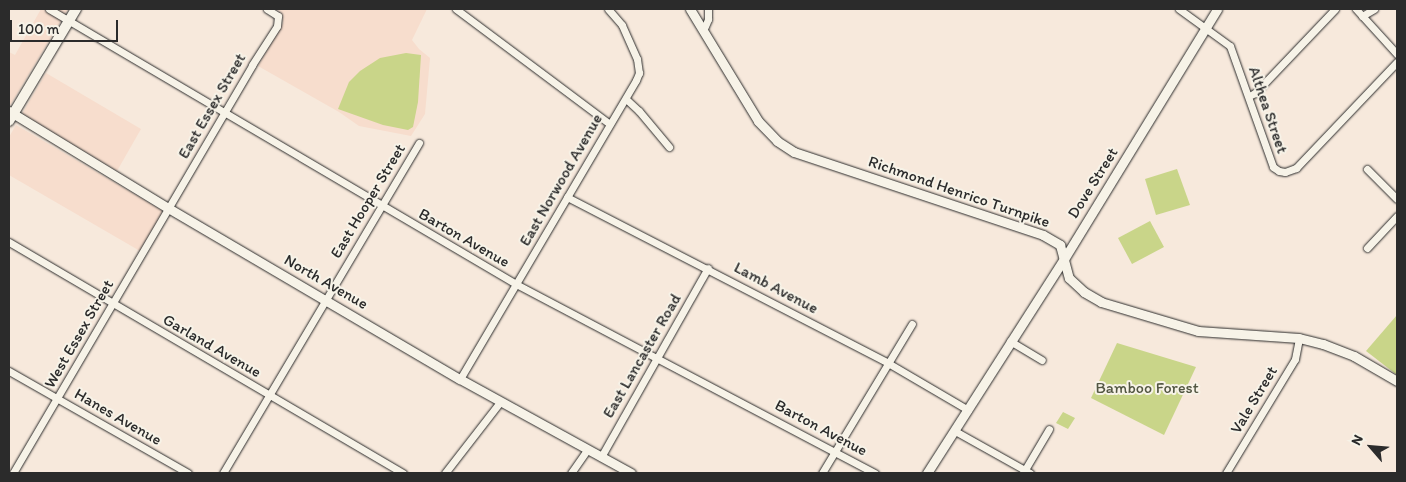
<!DOCTYPE html>
<style>
body{margin:0}
#map{position:relative;width:1406px;height:482px;overflow:hidden;background:#f7e9dc;font-family:Itim,sans-serif}
div>[style]{position:absolute}
[style*='--x']{left:calc(var(--x)*1px);top:calc(var(--y)*1px);width:calc(var(--w)*1px);rotate:calc(var(--a)*1deg)}
.built>*{inset:0;background:#f7ddcd}
.green>*{inset:0;background:#c9d589}
.roads{filter:drop-shadow(0 0 1px #2b2b2b) drop-shadow(0 0 1px #2b2b2b)}
.minor>*{height:7px;margin:-3.5px;padding:0 3.5px;transform-origin:3.5px;border-radius:3.5px;background:#f7f3e8}
.tertiary>*{height:9px;margin:-4.5px;padding:0 4.5px;transform-origin:4.5px;border-radius:4.5px;background:#f7f3e8}
.secondary>*{height:10px;margin:-5px;padding:0 5px;transform-origin:5px;border-radius:5px;background:#f7f3e8}
span{translate:-50% -50%;white-space:nowrap;text-align:center;line-height:1.15;-webkit-text-stroke:4px #f7f3e8;paint-order:stroke}
.street-label{font-size:16px;color:#2b2b2b}
.park-label{font-size:16px;color:#525642}
.frame{position:absolute;inset:0;border:10px solid #2b2b2b;pointer-events:none}
.north{position:absolute;left:1346px;top:422px;width:50px;height:50px;-webkit-text-stroke:4px #f7f3e8;paint-order:stroke;rotate:297deg;font-size:14px;font-weight:700;line-height:20px;text-align:center;color:#2b2b2b}
.north::after{content:'';display:block;margin:auto;width:18px;height:22px;background:#2b2b2b;clip-path:polygon(50% 0,100% 100%,50% 72%,0 100%)}
.scale{position:absolute;left:10px;top:20px;width:108px;height:22px;box-sizing:border-box;border:2px solid #2b2b2b;border-top:0;padding-left:6px;font-size:15px;line-height:18px;white-space:nowrap;color:#2b2b2b;-webkit-text-stroke:4px #f7f3e8;paint-order:stroke}
</style>
<div id="map">
<div class="built">
<div style="clip-path:polygon(41px 9px,68px 9px,9px 107px,9px 52px,15px 55px)"></div>
<div style="clip-path:polygon(277px 9px,427px 9px,412px 40px,419px 49px,430px 58px,425px 114px,411px 136px,359px 126px,339px 112px,258px 66px,283px 23px,282px 14px)"></div>
<div style="clip-path:polygon(46px 73px,141px 129px,117px 171px,22px 114px)"></div>
<div style="clip-path:polygon(16px 125px,163px 211px,140px 251px,9px 175px,9px 137px)"></div>
</div>
<div class="green">
<div style="clip-path:polygon(406px 53px,421px 55px,418px 102px,413px 127px,408px 130px,383px 125px,338px 109px,349px 82px,360px 71px,380px 58px)"></div>
<div style="clip-path:polygon(1177px 169px,1190px 205px,1156px 215px,1145px 179px)"></div>
<div style="clip-path:polygon(1150px 221px,1164px 247px,1132px 264px,1118px 238px)"></div>
<div style="clip-path:polygon(1397px 315px,1397px 375px,1366px 351px)"></div>
<div style="clip-path:polygon(1117px 343px,1196px 367px,1164px 435px,1091px 398px)"></div>
<div style="clip-path:polygon(1063px 412px,1075px 418px,1068px 429px,1056px 423px)"></div>
</div>
<div class="roads">
<div class="minor">
<div style="--x:49;--y:9;--w:542;--a:30.49"></div>
<div style="--x:516;--y:284;--w:406;--a:27.8"></div>
<div style="--x:456;--y:9;--w:192;--a:36.8"></div>
<div style="--x:1179;--y:9;--w:63;--a:36"></div>
<div style="--x:1230;--y:46;--w:128;--a:70.4"></div>
<div style="--x:1273;--y:167;--w:7;--a:34"></div>
<div style="--x:1279;--y:171;--w:6;--a:9"></div>
<div style="--x:1285;--y:172;--w:12;--a:-20"></div>
<div style="--x:1296;--y:168;--w:146;--a:-46.4"></div>
<div style="--x:1356;--y:9;--w:61;--a:47.7"></div>
<div style="--x:1362;--y:16;--w:14;--a:-30"></div>
<div style="--x:703;--y:31;--w:13;--a:-67"></div>
<div style="--x:708;--y:19;--w:10;--a:-90"></div>
<div style="--x:1249;--y:96;--w:7;--a:-27"></div>
<div style="--x:1255;--y:93;--w:116;--a:-46.4"></div>
<div style="--x:626;--y:99;--w:18;--a:43"></div>
<div style="--x:639;--y:111;--w:47;--a:50.2"></div>
<div style="--x:1367;--y:169;--w:42;--a:45"></div>
<div style="--x:567;--y:197;--w:361;--a:27.3"></div>
<div style="--x:888;--y:363;--w:93;--a:30.4"></div>
<div style="--x:9;--y:242;--w:457;--a:30.4"></div>
<div style="--x:1367;--y:248;--w:44;--a:-46.8"></div>
<div style="--x:1010;--y:341;--w:37;--a:31"></div>
<div style="--x:9;--y:371;--w:206;--a:29.7"></div>
<div style="--x:460;--y:379;--w:347;--a:-59.5"></div>
<div style="--x:636;--y:80;--w:8;--a:-67"></div>
<div style="--x:639;--y:73;--w:14;--a:-98"></div>
<div style="--x:637;--y:59;--w:37;--a:-114"></div>
<div style="--x:622;--y:25;--w:21;--a:-131"></div>
<div style="--x:955;--y:431;--w:86;--a:29.2"></div>
<div style="--x:601;--y:457;--w:217;--a:-60.5"></div>
<div style="--x:13;--y:473;--w:473;--a:-59.6"></div>
<div style="--x:252;--y:65;--w:46;--a:-57.3"></div>
<div style="--x:277;--y:26;--w:10;--a:-84"></div>
<div style="--x:278;--y:16;--w:13;--a:-148"></div>
<div style="--x:223;--y:473;--w:384;--a:-59.3"></div>
<div style="--x:445;--y:473;--w:90;--a:-52.2"></div>
<div style="--x:571;--y:473;--w:28;--a:-55"></div>
<div style="--x:822;--y:473;--w:174;--a:-58.9"></div>
<div style="--x:1023;--y:473;--w:51;--a:-59.4"></div>
<div style="--x:1226;--y:473;--w:133;--a:-58.8"></div>
<div style="--x:1295;--y:359;--w:21;--a:-79"></div>
</div>
<div class="tertiary">
<div style="--x:690;--y:9;--w:131;--a:58.7"></div>
<div style="--x:758;--y:121;--w:28;--a:46"></div>
<div style="--x:777;--y:141;--w:20;--a:33"></div>
<div style="--x:794;--y:152;--w:262;--a:18.4"></div>
<div style="--x:1043;--y:235;--w:20;--a:30"></div>
<div style="--x:1060;--y:245;--w:34;--a:75"></div>
<div style="--x:1069;--y:278;--w:21;--a:43"></div>
<div style="--x:1084;--y:292;--w:20;--a:30"></div>
<div style="--x:1101;--y:302;--w:101;--a:16.6"></div>
<div style="--x:1198;--y:331;--w:101;--a:4"></div>
<div style="--x:1299;--y:338;--w:25;--a:14"></div>
<div style="--x:1323;--y:344;--w:33;--a:21"></div>
<div style="--x:1354;--y:356;--w:50;--a:30.2"></div>
<div style="--x:9;--y:111;--w:186;--a:31.4"></div>
<div style="--x:168;--y:208;--w:338;--a:30.4"></div>
<div style="--x:460;--y:379;--w:195;--a:28.8"></div>
<div style="--x:927;--y:473;--w:254;--a:-57.4"></div>
<div style="--x:1064;--y:259;--w:293;--a:-58.5"></div>
</div>
<div class="secondary">
<div style="--x:9;--y:121;--w:131;--a:-59.1"></div>
</div>
</div>
<div class="street-label">
<span style="left:212px;top:106px;rotate:-60deg">East Essex Street</span>
<span style="left:1268px;top:110px;rotate:71deg">Althea Street</span>
<span style="left:561px;top:180px;rotate:-60deg">East Norwood Avenue</span>
<span style="left:1093px;top:183px;rotate:-58deg">Dove Street</span>
<span style="left:959px;top:192px;rotate:19deg">Richmond Henrico Turnpike</span>
<span style="left:368px;top:201px;rotate:-59deg">East Hooper Street</span>
<span style="left:464px;top:238px;rotate:30deg">Barton Avenue</span>
<span style="left:326px;top:282px;rotate:30deg">North Avenue</span>
<span style="left:776px;top:288px;rotate:28deg">Lamb Avenue</span>
<span style="left:79px;top:334px;rotate:-60deg">West Essex Street</span>
<span style="left:212px;top:346px;rotate:30deg">Garland Avenue</span>
<span style="left:642px;top:356px;rotate:-60deg">East Lancaster Road</span>
<span style="left:1254px;top:400px;rotate:-59deg">Vale Street</span>
<span style="left:118px;top:417px;rotate:30deg">Hanes Avenue</span>
<span style="left:821px;top:428px;rotate:28deg">Barton Avenue</span>
</div>
<div class="park-label">
<span style="left:1147px;top:388px">Bamboo Forest</span>
</div>
<div class="frame"></div>
<div class="north">N</div>
<div class="scale">100 m</div>
</div>
